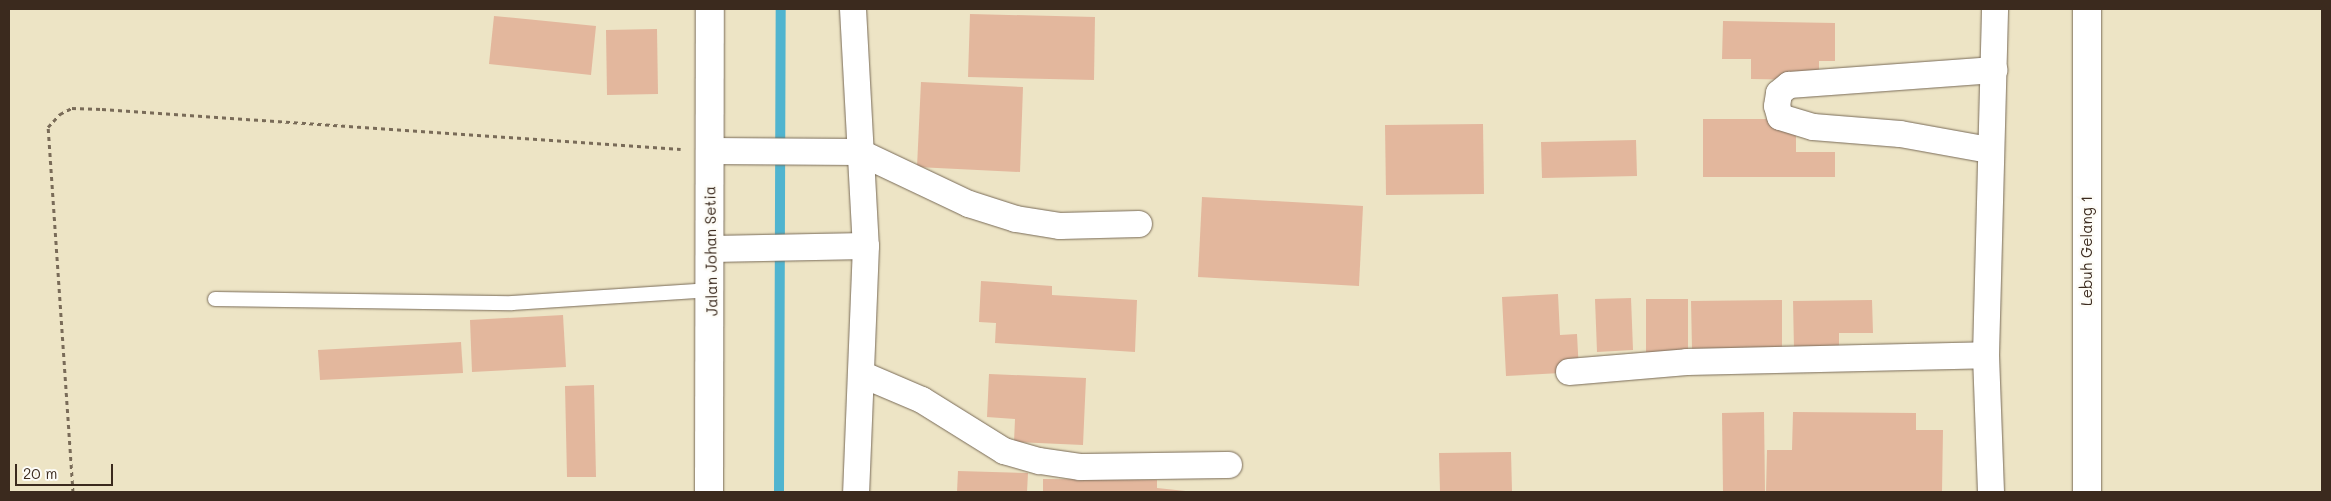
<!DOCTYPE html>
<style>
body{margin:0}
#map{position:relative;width:2331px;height:501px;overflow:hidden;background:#ede4c5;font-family:Mali,sans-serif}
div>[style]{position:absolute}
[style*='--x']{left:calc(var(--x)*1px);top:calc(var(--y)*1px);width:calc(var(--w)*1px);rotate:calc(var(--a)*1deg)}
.stream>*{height:10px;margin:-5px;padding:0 5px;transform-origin:5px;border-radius:5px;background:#50b4cf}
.building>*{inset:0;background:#e3b79d}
.path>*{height:3px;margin-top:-1.5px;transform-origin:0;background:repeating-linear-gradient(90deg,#796b58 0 4px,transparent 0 8px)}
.roads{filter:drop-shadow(0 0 1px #796b58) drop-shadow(0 0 1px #796b58)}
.service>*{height:14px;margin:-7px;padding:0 7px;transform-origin:7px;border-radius:7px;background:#fff}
.minor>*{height:26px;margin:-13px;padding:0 13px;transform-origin:13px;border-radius:13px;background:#fff}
.tertiary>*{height:28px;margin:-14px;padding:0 14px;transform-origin:14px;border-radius:14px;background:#fff}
.secondary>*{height:28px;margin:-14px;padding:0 14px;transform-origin:14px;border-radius:14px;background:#fff}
span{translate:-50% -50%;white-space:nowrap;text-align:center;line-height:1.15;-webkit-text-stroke:5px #fdfcf7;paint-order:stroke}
.street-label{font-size:15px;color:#3b2a1e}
.frame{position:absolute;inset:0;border:10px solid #3b2a1e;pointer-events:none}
.scale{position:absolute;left:15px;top:464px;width:98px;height:22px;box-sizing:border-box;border:2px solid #3b2a1e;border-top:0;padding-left:6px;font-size:15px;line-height:18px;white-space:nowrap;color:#3b2a1e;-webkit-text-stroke:4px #fdfcf7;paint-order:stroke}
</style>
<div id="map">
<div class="stream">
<div style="--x:779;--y:492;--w:483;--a:-89.8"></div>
</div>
<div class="building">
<div style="clip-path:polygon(970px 14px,1095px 17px,1094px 80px,968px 77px)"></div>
<div style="clip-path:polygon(494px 16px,596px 26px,591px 75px,489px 64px)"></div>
<div style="clip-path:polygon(1723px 21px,1835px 23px,1835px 61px,1819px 61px,1819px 80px,1751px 79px,1751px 59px,1722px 59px)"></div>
<div style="clip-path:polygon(657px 29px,658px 94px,607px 95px,606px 30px)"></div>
<div style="clip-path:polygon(921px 82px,1023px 87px,1020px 172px,917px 167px)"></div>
<div style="clip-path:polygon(1703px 119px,1796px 119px,1796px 152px,1835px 152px,1835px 177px,1703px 177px)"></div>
<div style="clip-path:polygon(1483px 124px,1484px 194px,1386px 195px,1385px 125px)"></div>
<div style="clip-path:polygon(1636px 140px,1637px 176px,1542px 178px,1541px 142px)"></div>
<div style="clip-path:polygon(1202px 197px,1363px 206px,1359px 286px,1198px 277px)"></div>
<div style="clip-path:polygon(981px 281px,1052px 286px,1052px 295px,1137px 300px,1135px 352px,995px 343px,996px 323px,979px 322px)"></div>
<div style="clip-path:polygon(1558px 294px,1560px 335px,1577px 334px,1579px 372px,1506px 376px,1502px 297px)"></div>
<div style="clip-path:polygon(1631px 298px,1633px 350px,1597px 352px,1595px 299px)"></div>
<div style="clip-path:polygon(1646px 299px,1688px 299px,1688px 352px,1646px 352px)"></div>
<div style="clip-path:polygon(1782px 300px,1782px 348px,1692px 349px,1691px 301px)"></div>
<div style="clip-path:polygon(1872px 300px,1873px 333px,1839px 333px,1839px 350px,1794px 350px,1793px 301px)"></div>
<div style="clip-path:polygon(563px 315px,566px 367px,472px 372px,470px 320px)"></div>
<div style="clip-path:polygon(461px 342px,463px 373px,320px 380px,318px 350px)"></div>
<div style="clip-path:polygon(989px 374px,1086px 378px,1083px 445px,1014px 442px,1015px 419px,987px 417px)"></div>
<div style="clip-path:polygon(594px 385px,596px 477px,567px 477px,565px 386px)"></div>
<div style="clip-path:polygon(1764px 412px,1765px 492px,1723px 492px,1722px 413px)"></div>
<div style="clip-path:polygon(1793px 412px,1916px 413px,1916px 430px,1943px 430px,1942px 492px,1766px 492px,1767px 450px,1792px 450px)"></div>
<div style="clip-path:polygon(1511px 452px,1512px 491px,1440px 492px,1439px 453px)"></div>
<div style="clip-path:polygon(958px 471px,1028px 473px,1027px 492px,957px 492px)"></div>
<div style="clip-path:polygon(1043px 479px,1157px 480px,1157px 488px,1195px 492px,1043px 492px)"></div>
</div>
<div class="path">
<div style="--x:73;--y:492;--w:366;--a:-93.9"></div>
<div style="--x:48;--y:127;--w:18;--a:-47"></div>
<div style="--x:60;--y:114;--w:13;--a:-27"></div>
<div style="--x:72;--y:108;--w:30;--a:2"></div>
<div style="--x:102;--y:109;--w:580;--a:3.95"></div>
</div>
<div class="roads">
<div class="service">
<div style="--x:215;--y:299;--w:297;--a:0.8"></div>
<div style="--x:512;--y:303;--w:200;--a:-3.7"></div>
</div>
<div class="minor">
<div style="--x:853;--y:9;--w:237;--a:86.9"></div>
<div style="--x:866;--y:246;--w:246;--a:92.3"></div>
<div style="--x:1989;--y:150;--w:90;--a:-169.8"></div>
<div style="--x:1900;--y:134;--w:87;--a:-175.4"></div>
<div style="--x:1813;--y:127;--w:34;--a:-163"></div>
<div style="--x:1780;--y:117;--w:11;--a:-105"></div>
<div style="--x:1777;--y:106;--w:13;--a:-81"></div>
<div style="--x:1779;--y:93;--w:13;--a:-39"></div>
<div style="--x:1789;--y:85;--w:206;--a:-4.2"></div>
<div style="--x:710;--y:151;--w:149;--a:0.4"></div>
<div style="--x:859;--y:152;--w:122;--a:25.3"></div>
<div style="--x:969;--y:204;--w:49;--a:17.7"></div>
<div style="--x:1016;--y:219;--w:45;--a:9"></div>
<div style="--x:1060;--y:226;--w:79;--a:-1.5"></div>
<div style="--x:712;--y:249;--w:154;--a:-1.1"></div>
<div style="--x:1569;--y:372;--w:118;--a:-4.8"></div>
<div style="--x:1687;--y:362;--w:299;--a:-1.3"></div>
<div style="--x:861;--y:374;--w:66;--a:23.1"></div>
<div style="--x:922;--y:400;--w:97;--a:31.9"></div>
<div style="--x:1004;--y:451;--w:37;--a:16"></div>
<div style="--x:1040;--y:461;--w:40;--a:8.5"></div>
<div style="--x:1080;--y:467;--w:149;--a:-0.8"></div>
<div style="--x:1991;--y:492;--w:137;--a:-92.1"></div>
<div style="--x:1986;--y:355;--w:346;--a:-88.5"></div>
</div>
<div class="tertiary">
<div style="--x:2087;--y:9;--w:483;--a:90"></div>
</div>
<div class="secondary">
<div style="--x:709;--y:492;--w:483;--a:-89.9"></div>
</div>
</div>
<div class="street-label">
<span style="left:711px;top:251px;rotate:-91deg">Jalan Johan Setia</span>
<span style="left:2087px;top:251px;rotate:-90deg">Lebuh Gelang 1</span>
</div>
<div class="frame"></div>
<div class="scale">20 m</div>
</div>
